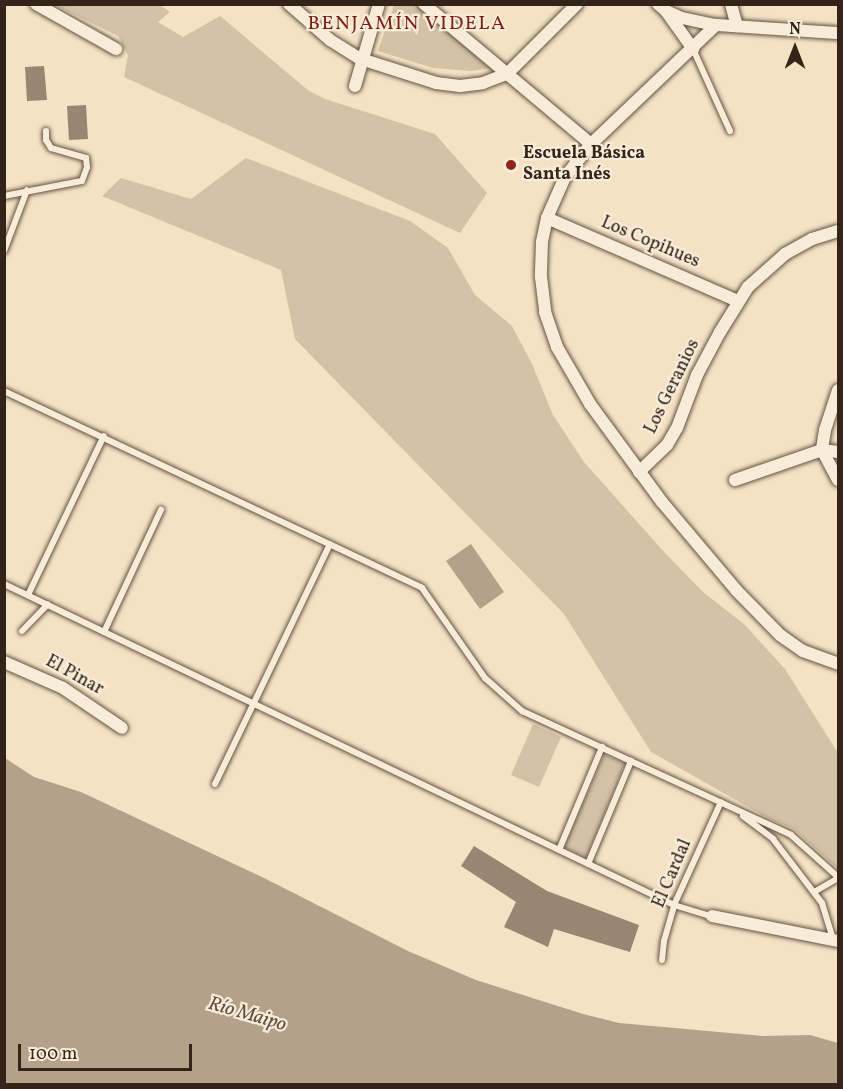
<!DOCTYPE html>
<meta charset="utf-8">
<style>
body{margin:0}
#map{position:relative;width:843px;height:1089px;overflow:hidden;background:#f5e2c4;font-family:Vollkorn,serif}
div>[style]{position:absolute}
[style*='--x']{left:calc(var(--x)*1px);top:calc(var(--y)*1px);width:calc(var(--w)*1px);rotate:calc(var(--a)*1deg)}
.green>*{inset:0;background:#d4c2a7}
.water>*{inset:0;background:#b3a18a}
.building>*{inset:0;background:#988672}
.roads{filter:drop-shadow(0 0 2px #645344) drop-shadow(0 0 2px #645344)}
.lane>*{height:6px;margin:-3px;padding:0 3px;transform-origin:3px;border-radius:3px;background:#f8ecd9}
.street>*{height:12px;margin:-6px;padding:0 6px;transform-origin:6px;border-radius:6px;background:#f8ecd9}
.dots>*{width:16px;height:16px;translate:-50% -50%;box-sizing:border-box;border:3px solid #f8ecd9;border-radius:50%}
span{translate:-50% -50%;white-space:nowrap;text-align:center;line-height:1.15;-webkit-text-stroke:4.5px #f8ecd9;paint-order:stroke}
.poi-label{font-size:18px;color:#332319;font-weight:700}
.left{translate:0 -50%;text-align:left}
.street-label{font-size:18px;color:#332319}
.neighbourhood-label{font-size:20px;color:#7a1f14;letter-spacing:1.5px}
.water-label{font-size:20px;color:#604f41;font-style:italic}
.frame{position:absolute;inset:0;border:6px solid #332319;pointer-events:none}
.north{position:absolute;left:765px;top:18px;width:60px;height:60px;-webkit-text-stroke:4px #f8ecd9;paint-order:stroke;rotate:0deg;font-size:16px;font-weight:700;line-height:24px;text-align:center;color:#332319}
.north::after{content:'';display:block;margin:auto;width:21px;height:27px;background:#332319;clip-path:polygon(50% 0,100% 100%,50% 72%,0 100%)}
.scale{position:absolute;left:18px;top:1044px;width:174px;height:27px;box-sizing:border-box;border:3px solid #332319;border-top:0;padding-left:8px;font-size:18px;line-height:21px;white-space:nowrap;color:#332319;-webkit-text-stroke:4px #f8ecd9;paint-order:stroke}
</style>
<div id="map">
<div class="green">
<div style="clip-path:polygon(55px 5px,160px 5px,170px 12px,158px 22px,183px 37px,220px 16px,309px 91px,325px 99px,435px 134px,487px 193px,460px 233px,124px 77px,128px 55px,118px 36px)"></div>
<div style="clip-path:polygon(394px 5px,420px 5px,492px 68px,471px 71px,433px 68px,378px 51px)"></div>
<div style="clip-path:polygon(246px 158px,410px 221px,448px 248px,475px 295px,512px 326px,532px 364px,553px 415px,584px 462px,665px 553px,703px 592px,744px 624px,785px 669px,838px 753px,838px 869px,794px 829px,766px 817px,651px 752px,564px 614px,295px 339px,281px 270px,102px 196px,121px 178px,191px 199px)"></div>
<div style="clip-path:polygon(533px 724px,561px 737px,539px 787px,511px 775px)"></div>
<div style="clip-path:polygon(604px 755px,625px 763px,586px 858px,564px 847px)"></div>
</div>
<div class="water">
<div style="clip-path:polygon(471px 544px,504px 592px,480px 609px,446px 561px)"></div>
<div style="clip-path:polygon(5px 758px,34px 777px,81px 792px,266px 879px,408px 951px,476px 980px,583px 1014px,619px 1023px,763px 1036px,810px 1035px,838px 1043px,838px 1084px,5px 1084px)"></div>
</div>
<div class="building">
<div style="clip-path:polygon(44px 66px,47px 100px,27px 101px,25px 67px)"></div>
<div style="clip-path:polygon(86px 105px,88px 139px,69px 140px,67px 106px)"></div>
<div style="clip-path:polygon(474px 846px,547px 891px,639px 925px,630px 952px,554px 929px,548px 947px,504px 927px,516px 902px,461px 866px)"></div>
</div>
<div class="roads">
<div class="lane">
<div style="--x:693;--y:49;--w:90;--a:65.7"></div>
<div style="--x:4;--y:196;--w:79;--a:-10.9"></div>
<div style="--x:82;--y:181;--w:15;--a:-70"></div>
<div style="--x:87;--y:167;--w:9;--a:-96"></div>
<div style="--x:86;--y:158;--w:36;--a:-164"></div>
<div style="--x:51;--y:148;--w:9;--a:-122"></div>
<div style="--x:46;--y:140;--w:9;--a:-90"></div>
<div style="--x:4;--y:251;--w:65;--a:-69.3"></div>
<div style="--x:4;--y:391;--w:462;--a:25.2"></div>
<div style="--x:422;--y:588;--w:110;--a:55"></div>
<div style="--x:485;--y:678;--w:50;--a:41.7"></div>
<div style="--x:522;--y:711;--w:296;--a:24.7"></div>
<div style="--x:791;--y:835;--w:63;--a:41.8"></div>
<div style="--x:4;--y:584;--w:743;--a:25.6"></div>
<div style="--x:674;--y:905;--w:39;--a:17"></div>
<div style="--x:28;--y:595;--w:176;--a:-64.5"></div>
<div style="--x:22;--y:631;--w:37;--a:-46"></div>
<div style="--x:104;--y:632;--w:135;--a:-65"></div>
<div style="--x:215;--y:784;--w:266;--a:-64.4"></div>
<div style="--x:743;--y:816;--w:38;--a:37"></div>
<div style="--x:773;--y:839;--w:81;--a:52.6"></div>
<div style="--x:822;--y:903;--w:38;--a:73"></div>
<div style="--x:559;--y:850;--w:112;--a:-67.3"></div>
<div style="--x:588;--y:864;--w:112;--a:-67.3"></div>
<div style="--x:814;--y:892;--w:28;--a:-30"></div>
<div style="--x:662;--y:960;--w:19;--a:-84"></div>
<div style="--x:664;--y:941;--w:37;--a:-74"></div>
<div style="--x:674;--y:905;--w:113;--a:-65.5"></div>
</div>
<div class="street">
<div style="--x:36;--y:4;--w:92;--a:29.4"></div>
<div style="--x:289;--y:4;--w:55;--a:41.3"></div>
<div style="--x:330;--y:40;--w:36;--a:32"></div>
<div style="--x:361;--y:59;--w:79;--a:17.7"></div>
<div style="--x:436;--y:83;--w:24;--a:7"></div>
<div style="--x:460;--y:86;--w:23;--a:-7"></div>
<div style="--x:483;--y:83;--w:26;--a:-21"></div>
<div style="--x:507;--y:74;--w:99;--a:-45"></div>
<div style="--x:424;--y:4;--w:218;--a:40"></div>
<div style="--x:658;--y:4;--w:11;--a:41"></div>
<div style="--x:666;--y:11;--w:47;--a:54.6"></div>
<div style="--x:731;--y:4;--w:23;--a:75"></div>
<div style="--x:666;--y:11;--w:17;--a:24"></div>
<div style="--x:682;--y:18;--w:35;--a:12"></div>
<div style="--x:716;--y:25;--w:122;--a:3.8"></div>
<div style="--x:716;--y:25;--w:173;--a:136.4"></div>
<div style="--x:591;--y:144;--w:42;--a:128.2"></div>
<div style="--x:565;--y:177;--w:45;--a:113.7"></div>
<div style="--x:547;--y:218;--w:25;--a:102"></div>
<div style="--x:542;--y:242;--w:35;--a:92"></div>
<div style="--x:541;--y:277;--w:35;--a:83"></div>
<div style="--x:545;--y:312;--w:37;--a:71"></div>
<div style="--x:557;--y:347;--w:66;--a:59.9"></div>
<div style="--x:590;--y:404;--w:122;--a:53.7"></div>
<div style="--x:662;--y:502;--w:115;--a:49.9"></div>
<div style="--x:736;--y:590;--w:63;--a:45.6"></div>
<div style="--x:780;--y:635;--w:28;--a:35"></div>
<div style="--x:803;--y:651;--w:37;--a:20"></div>
<div style="--x:355;--y:86;--w:85;--a:-73.7"></div>
<div style="--x:547;--y:218;--w:208;--a:23.5"></div>
<div style="--x:838;--y:390;--w:42;--a:108"></div>
<div style="--x:825;--y:430;--w:20;--a:99"></div>
<div style="--x:822;--y:450;--w:34;--a:62"></div>
<div style="--x:639;--y:472;--w:39;--a:-44"></div>
<div style="--x:667;--y:445;--w:20;--a:-60"></div>
<div style="--x:677;--y:428;--w:57;--a:-69.3"></div>
<div style="--x:697;--y:375;--w:49;--a:-61.9"></div>
<div style="--x:720;--y:332;--w:53;--a:-58.1"></div>
<div style="--x:748;--y:287;--w:50;--a:-41.7"></div>
<div style="--x:785;--y:254;--w:31;--a:-29"></div>
<div style="--x:812;--y:239;--w:27;--a:-17"></div>
<div style="--x:735;--y:480;--w:92;--a:-19"></div>
<div style="--x:822;--y:450;--w:16;--a:7"></div>
<div style="--x:4;--y:662;--w:64;--a:23.8"></div>
<div style="--x:63;--y:688;--w:71;--a:34.1"></div>
<div style="--x:712;--y:916;--w:128;--a:11.2"></div>
</div>
</div>
<div class="dots">
<div style="left:511px;top:165px;background:#8f2418"></div>
</div>
<div class="poi-label">
<span class="left" style="left:523px;top:165px">Escuela Básica<br>Santa Inés</span>
</div>
<div class="street-label">
<span style="left:650px;top:243px;rotate:23deg">Los Copihues</span>
<span style="left:673px;top:387px;rotate:-64deg">Los Geranios</span>
<span style="left:74px;top:676px;rotate:29deg">El Pinar</span>
<span style="left:673px;top:874px;rotate:-67deg">El Cardal</span>
</div>
<div class="neighbourhood-label">
<span style="left:407px;top:24px">BENJAMÍN VIDELA</span>
</div>
<div class="water-label">
<span style="left:247px;top:1015px;rotate:16deg">Río Maipo</span>
</div>
<div class="frame"></div>
<div class="north">N</div>
<div class="scale">100 m</div>
</div>
